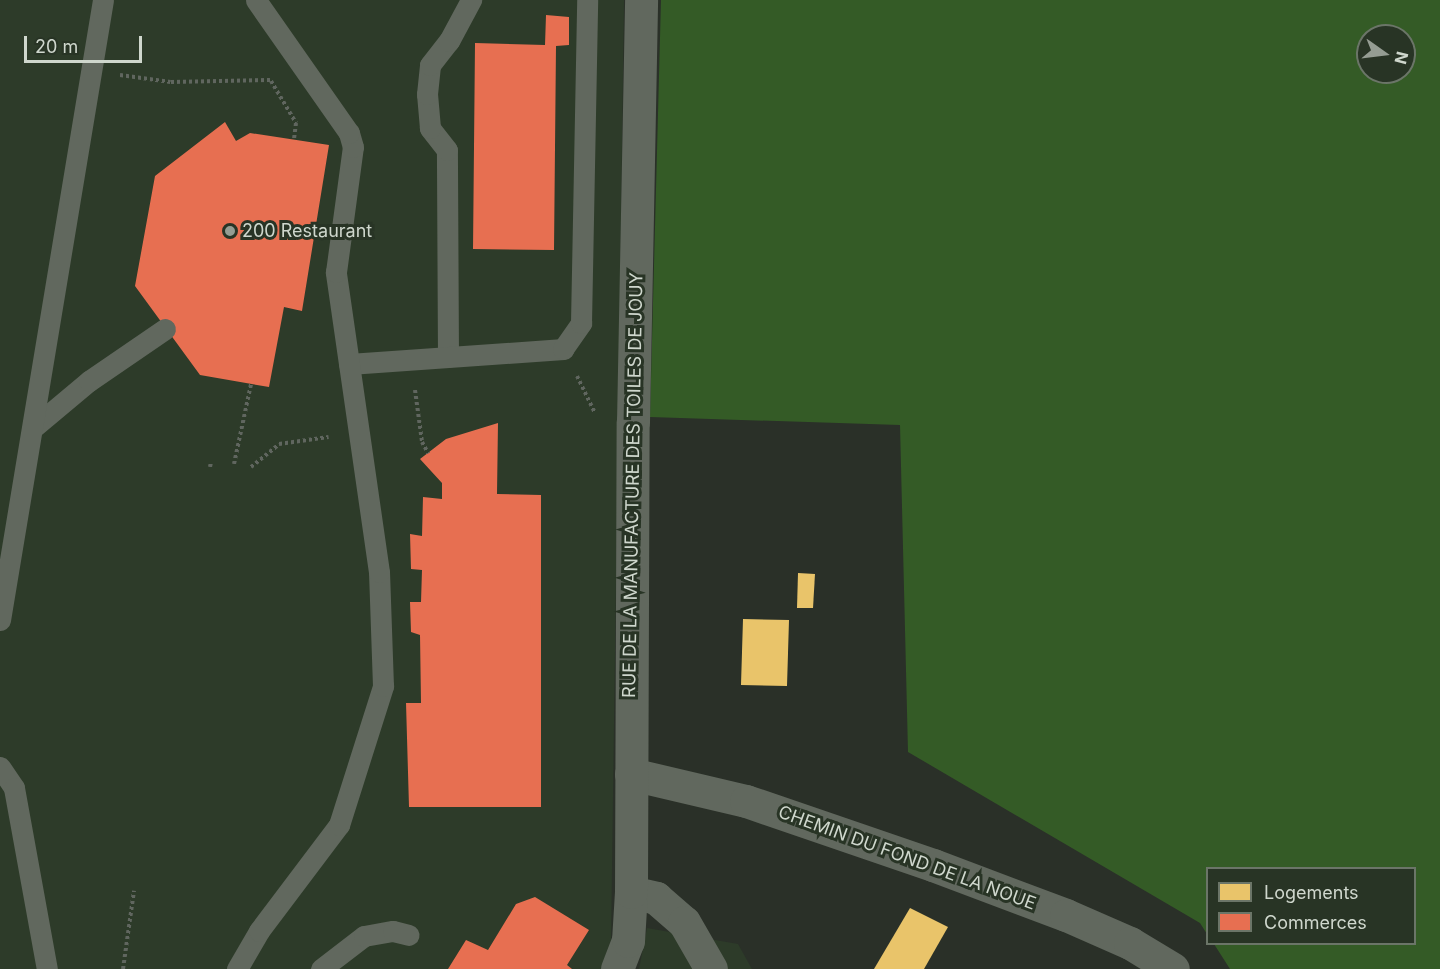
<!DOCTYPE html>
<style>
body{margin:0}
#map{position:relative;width:1440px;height:969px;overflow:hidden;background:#2a3028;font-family:Inter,sans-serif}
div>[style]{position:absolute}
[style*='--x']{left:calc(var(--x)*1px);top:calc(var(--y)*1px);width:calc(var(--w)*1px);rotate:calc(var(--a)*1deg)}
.built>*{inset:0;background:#2d3b29}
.forest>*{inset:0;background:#345b26}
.homes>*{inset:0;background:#e9c46a}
.shops>*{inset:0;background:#e76f51}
.path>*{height:4px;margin-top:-2px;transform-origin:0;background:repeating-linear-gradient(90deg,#60665f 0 3px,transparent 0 6px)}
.service>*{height:21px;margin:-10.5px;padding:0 10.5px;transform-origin:10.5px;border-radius:10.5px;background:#61685e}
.minor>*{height:33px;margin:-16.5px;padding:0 16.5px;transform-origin:16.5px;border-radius:16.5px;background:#61685e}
.dots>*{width:16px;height:16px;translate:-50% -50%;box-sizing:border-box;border:3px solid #283425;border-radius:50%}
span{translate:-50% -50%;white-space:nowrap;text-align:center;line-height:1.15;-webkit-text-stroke:6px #283425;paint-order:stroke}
.poi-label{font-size:18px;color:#cfd7cd}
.left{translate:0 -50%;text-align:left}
.street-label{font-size:18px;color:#cfd7cd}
.legend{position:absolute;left:1206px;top:867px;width:210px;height:78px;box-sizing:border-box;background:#283425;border:2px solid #6b7568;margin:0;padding:8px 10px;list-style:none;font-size:18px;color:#cfd7cd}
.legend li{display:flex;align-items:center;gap:12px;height:30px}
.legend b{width:30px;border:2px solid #6b7568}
.north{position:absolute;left:1356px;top:24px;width:60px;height:60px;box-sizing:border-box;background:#283425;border:2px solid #6b7568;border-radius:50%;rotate:104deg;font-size:16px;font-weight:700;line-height:24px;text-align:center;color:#cfd7cd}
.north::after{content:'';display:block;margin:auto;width:21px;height:27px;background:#959d93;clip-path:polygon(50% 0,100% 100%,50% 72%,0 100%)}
.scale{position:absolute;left:24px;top:36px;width:118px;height:27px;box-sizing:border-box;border:3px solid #cfd7cd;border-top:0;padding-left:8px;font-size:18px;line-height:21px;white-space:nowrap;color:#cfd7cd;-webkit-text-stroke:4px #283425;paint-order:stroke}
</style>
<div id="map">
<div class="built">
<div style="clip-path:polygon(0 0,624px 0,611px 940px,601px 969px,0 969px)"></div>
<div style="clip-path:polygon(647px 928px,738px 944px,752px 969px,639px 969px)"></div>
</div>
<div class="forest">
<div style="clip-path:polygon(evenodd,661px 0,1440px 0,1440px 969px,1230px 969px,1214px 944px,1414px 944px,1414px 868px,1208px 868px,1207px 934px,1200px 923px,908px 752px,900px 425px,650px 417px,661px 0,1368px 36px,1404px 36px,1404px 72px,1368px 72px,1368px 36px)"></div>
</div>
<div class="homes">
<div style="clip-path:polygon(798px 573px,815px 574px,813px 608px,797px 608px)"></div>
<div style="clip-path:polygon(743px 619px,789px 620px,787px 686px,741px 685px)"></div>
<div style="clip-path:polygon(910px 908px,948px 927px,924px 969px,874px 969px)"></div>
</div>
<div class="shops">
<div style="clip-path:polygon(546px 15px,569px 17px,569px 45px,556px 46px,554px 250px,473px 249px,475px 43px,545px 45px)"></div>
<div style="clip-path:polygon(225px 122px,236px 141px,250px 133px,329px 145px,302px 311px,284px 307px,269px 387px,200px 375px,135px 286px,155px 176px)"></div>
<div style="clip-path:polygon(498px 423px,497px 494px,541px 495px,541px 807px,409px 807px,406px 703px,421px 703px,420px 635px,411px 632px,410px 602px,421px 602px,422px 570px,411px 569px,410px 534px,422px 536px,423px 497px,442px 499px,442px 483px,420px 459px,446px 439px)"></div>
<div style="clip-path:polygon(535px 897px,589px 930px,567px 965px,572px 969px,448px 969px,466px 940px,488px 950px,516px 904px)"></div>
</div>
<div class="path">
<div style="--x:120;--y:75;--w:51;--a:7.8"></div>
<div style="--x:171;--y:82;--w:99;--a:-1.2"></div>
<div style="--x:271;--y:81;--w:49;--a:59.2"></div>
<div style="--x:296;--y:123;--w:16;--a:97"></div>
<div style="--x:577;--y:376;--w:41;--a:64.1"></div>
<div style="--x:415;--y:390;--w:52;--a:82.3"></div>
<div style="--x:422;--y:442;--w:13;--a:61"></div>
<div style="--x:234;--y:464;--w:82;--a:-78"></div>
<div style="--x:210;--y:467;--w:5;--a:-79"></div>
<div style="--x:251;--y:467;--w:36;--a:-39"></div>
<div style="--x:279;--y:444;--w:50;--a:-8"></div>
<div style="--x:123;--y:969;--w:79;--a:-82"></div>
</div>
<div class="service">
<div style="--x:448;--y:357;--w:207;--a:-90.3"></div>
<div style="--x:447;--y:150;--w:28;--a:-128"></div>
<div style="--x:430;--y:128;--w:34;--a:-95"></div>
<div style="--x:427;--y:94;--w:29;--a:-84"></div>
<div style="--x:430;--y:65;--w:31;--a:-52"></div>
<div style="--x:449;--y:41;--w:47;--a:-61.8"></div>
<div style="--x:349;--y:364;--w:215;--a:-4"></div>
<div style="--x:563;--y:349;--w:32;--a:-55"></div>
<div style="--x:581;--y:323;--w:323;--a:-88.9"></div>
<div style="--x:34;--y:427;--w:72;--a:-39.9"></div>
<div style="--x:89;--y:381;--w:92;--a:-34.4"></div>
<div style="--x:0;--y:620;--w:628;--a:-80.57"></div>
<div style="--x:0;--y:767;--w:25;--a:56"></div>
<div style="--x:14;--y:788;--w:184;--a:79.7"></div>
<div style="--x:237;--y:969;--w:44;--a:-59.9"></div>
<div style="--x:259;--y:931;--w:133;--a:-53"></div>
<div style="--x:339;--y:825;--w:146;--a:-72.4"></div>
<div style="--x:383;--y:686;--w:114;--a:-92"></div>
<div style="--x:379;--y:572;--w:303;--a:-98.2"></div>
<div style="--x:336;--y:272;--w:126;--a:-82.3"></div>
<div style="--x:353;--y:147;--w:15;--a:-106"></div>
<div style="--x:349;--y:133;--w:162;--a:-125"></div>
<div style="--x:321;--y:969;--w:54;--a:-37.5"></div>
<div style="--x:364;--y:936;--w:29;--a:-10"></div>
<div style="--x:393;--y:931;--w:16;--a:14"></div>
</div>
<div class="minor">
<div style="--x:631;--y:774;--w:118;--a:13.2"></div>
<div style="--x:746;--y:801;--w:198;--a:18.9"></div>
<div style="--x:933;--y:865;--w:142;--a:20.6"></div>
<div style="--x:1066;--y:915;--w:70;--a:23.6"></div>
<div style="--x:1130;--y:943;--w:50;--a:31.2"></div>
<div style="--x:631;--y:892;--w:26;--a:13"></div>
<div style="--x:656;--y:898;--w:37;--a:41"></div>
<div style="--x:684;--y:922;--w:54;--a:60.1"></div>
<div style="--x:617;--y:969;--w:30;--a:-69"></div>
<div style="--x:628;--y:941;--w:49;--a:-86.5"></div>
<div style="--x:631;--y:892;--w:470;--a:-89.8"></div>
<div style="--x:633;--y:422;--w:422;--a:-88.9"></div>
</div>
<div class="dots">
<div style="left:230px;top:231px;background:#959d93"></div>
</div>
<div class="poi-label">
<span class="left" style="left:242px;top:231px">200 Restaurant</span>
</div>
<div class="street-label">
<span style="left:633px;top:485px;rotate:-89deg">RUE DE LA MANUFACTURE DES TOILES DE JOUY</span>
<span style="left:907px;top:858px;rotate:20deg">CHEMIN DU FOND DE LA NOUE</span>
</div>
<ul class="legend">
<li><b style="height:16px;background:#e9c46a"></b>Logements</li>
<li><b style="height:16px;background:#e76f51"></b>Commerces</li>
</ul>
<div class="north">N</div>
<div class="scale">20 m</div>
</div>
